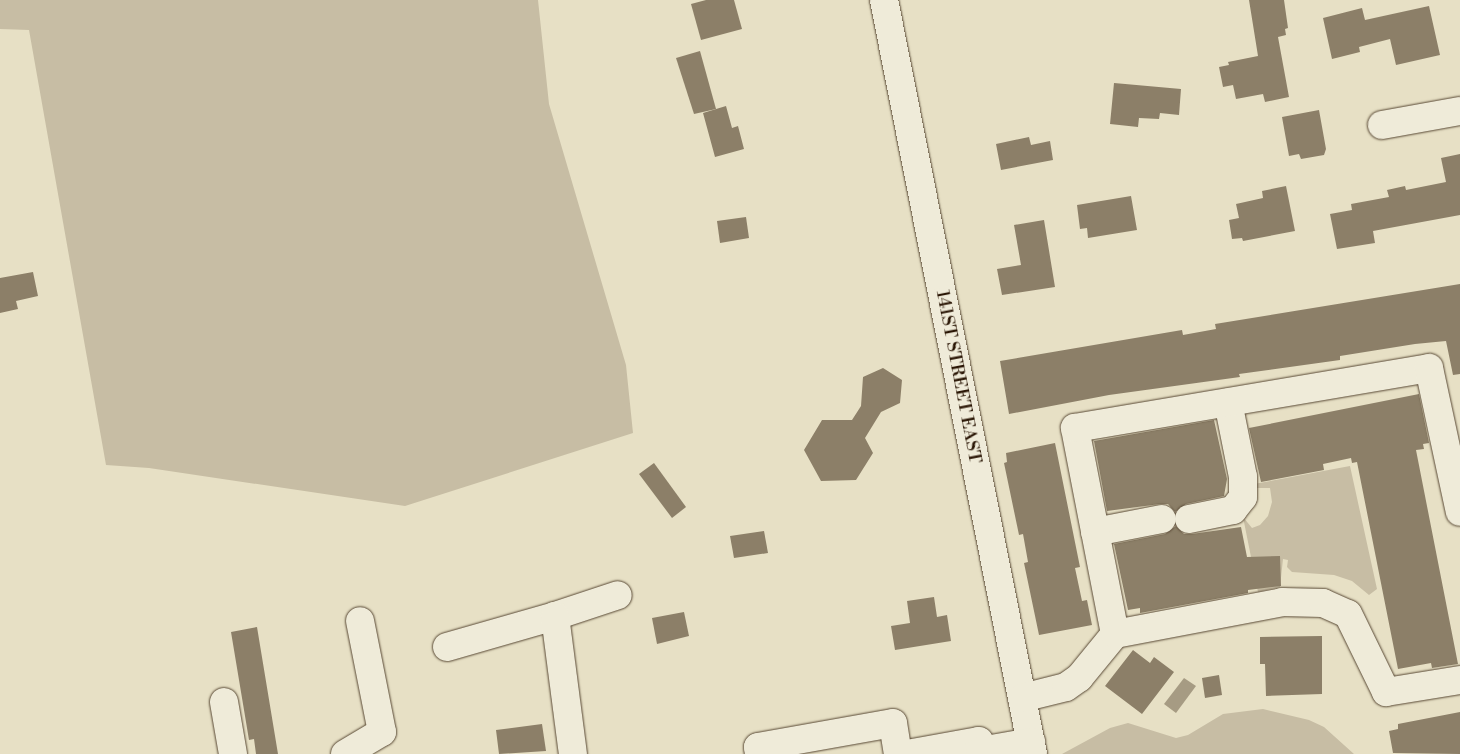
<!DOCTYPE html>
<style>
body{margin:0}
#map{position:relative;width:1460px;height:754px;overflow:hidden;background:#e7e0c5;font-family:"Libre Bodoni",serif}
div>[style]{position:absolute}
[style*='--x']{left:calc(var(--x)*1px);top:calc(var(--y)*1px);width:calc(var(--w)*1px);rotate:calc(var(--a)*1deg)}
.green>*{inset:0;background:#c7bda4}
.water>*{inset:0;background:#a69b83}
.building>*{inset:0;background:#8c7f68}
.roads{filter:drop-shadow(0 0 1px #584834) drop-shadow(0 0 1px #584834)}
.minor>*{height:28px;margin:-14px;padding:0 14px;transform-origin:14px;border-radius:14px;background:#efebd9}
span{translate:-50% -50%;white-space:nowrap;text-align:center;line-height:1.15;-webkit-text-stroke:5px #efebd9;paint-order:stroke}
.street-label{font-size:18px;color:#291504}
</style>
<div id="map">
<div class="green">
<div style="clip-path:polygon(0 0,538px 0,549px 104px,626px 365px,633px 433px,405px 506px,149px 468px,106px 465px,29px 30px,0 29px)"></div>
<div style="clip-path:polygon(1350px 466px,1377px 589px,1369px 595px,1352px 581px,1334px 575px,1292px 572px,1287px 567px,1288px 560px,1283px 559px,1280px 587px,1258px 592px,1243px 517px,1252px 528px,1260px 525px,1268px 516px,1272px 502px,1270px 488px,1255px 488px,1254px 484px)"></div>
<div style="clip-path:polygon(1263px 709px,1309px 720px,1324px 727px,1354px 754px,1062px 754px,1110px 728px,1128px 723px,1176px 738px,1188px 735px,1223px 714px)"></div>
</div>
<div class="water">
<div style="clip-path:polygon(1184px 678px,1196px 686px,1176px 713px,1164px 704px)"></div>
</div>
<div class="building">
<div style="clip-path:polygon(706px 0,734px 0,742px 29px,701px 40px,691px 4px)"></div>
<div style="clip-path:polygon(1249px 0,1284px 0,1288px 28px,1285px 29px,1286px 35px,1278px 37px,1289px 97px,1265px 102px,1263px 94px,1236px 99px,1233px 85px,1223px 87px,1219px 67px,1229px 65px,1228px 62px,1258px 56px)"></div>
<div style="clip-path:polygon(1429px 6px,1440px 55px,1396px 65px,1390px 39px,1359px 47px,1360px 52px,1332px 59px,1323px 18px,1362px 8px,1365px 20px)"></div>
<div style="clip-path:polygon(700px 51px,716px 109px,694px 114px,676px 58px)"></div>
<div style="clip-path:polygon(1114px 83px,1181px 89px,1179px 115px,1160px 113px,1159px 119px,1139px 118px,1138px 127px,1110px 124px)"></div>
<div style="clip-path:polygon(726px 106px,732px 128px,738px 126px,744px 149px,715px 157px,703px 113px)"></div>
<div style="clip-path:polygon(1319px 110px,1326px 149px,1324px 155px,1301px 159px,1299px 154px,1289px 156px,1282px 117px)"></div>
<div style="clip-path:polygon(1029px 137px,1031px 145px,1050px 141px,1053px 160px,1001px 170px,996px 144px)"></div>
<div style="clip-path:polygon(1460px 154px,1460px 215px,1373px 231px,1375px 243px,1337px 249px,1330px 214px,1352px 210px,1351px 204px,1389px 197px,1387px 190px,1405px 186px,1406px 190px,1446px 182px,1441px 158px)"></div>
<div style="clip-path:polygon(1286px 186px,1295px 231px,1243px 241px,1242px 238px,1232px 239px,1229px 220px,1239px 218px,1236px 204px,1263px 198px,1262px 191px)"></div>
<div style="clip-path:polygon(1131px 196px,1137px 230px,1088px 238px,1087px 228px,1080px 229px,1077px 205px)"></div>
<div style="clip-path:polygon(746px 217px,749px 238px,720px 243px,717px 221px)"></div>
<div style="clip-path:polygon(1044px 220px,1055px 287px,1002px 295px,997px 269px,1021px 265px,1014px 225px)"></div>
<div style="clip-path:polygon(33px 272px,38px 296px,16px 301px,18px 309px,0 313px,0 278px)"></div>
<div style="clip-path:polygon(1460px 284px,1460px 374px,1453px 375px,1446px 341px,1415px 344px,1340px 356px,1340px 360px,1239px 374px,1240px 377px,1109px 395px,1009px 414px,1000px 361px,1182px 330px,1183px 335px,1216px 329px,1215px 324px)"></div>
<div style="clip-path:polygon(883px 368px,902px 380px,900px 403px,881px 412px,865px 438px,873px 453px,856px 480px,821px 481px,804px 450px,822px 420px,852px 420px,861px 406px,863px 377px)"></div>
<div style="clip-path:polygon(1419px 394px,1429px 443px,1423px 444px,1424px 449px,1416px 450px,1458px 664px,1432px 668px,1431px 663px,1398px 669px,1357px 462px,1352px 463px,1351px 458px,1323px 464px,1324px 470px,1261px 482px,1249px 428px)"></div>
<div style="clip-path:polygon(1214px 420px,1227px 479px,1224px 496px,1186px 504px,1175px 512px,1168px 504px,1160px 504px,1107px 511px,1094px 441px)"></div>
<div style="clip-path:polygon(1055px 443px,1080px 567px,1075px 568px,1082px 601px,1087px 600px,1092px 625px,1039px 635px,1024px 563px,1028px 562px,1023px 534px,1019px 535px,1004px 463px,1007px 462px,1006px 453px)"></div>
<div style="clip-path:polygon(654px 463px,686px 507px,672px 518px,639px 474px)"></div>
<div style="clip-path:polygon(1176px 526px,1184px 534px,1192px 534px,1241px 527px,1247px 557px,1280px 556px,1281px 586px,1248px 590px,1248px 593px,1140px 613px,1140px 608px,1128px 610px,1114px 544px,1165px 534px)"></div>
<div style="clip-path:polygon(764px 531px,768px 553px,734px 558px,730px 536px)"></div>
<div style="clip-path:polygon(934px 597px,937px 617px,947px 615px,951px 641px,895px 650px,891px 626px,910px 623px,907px 601px)"></div>
<div style="clip-path:polygon(684px 612px,689px 636px,657px 644px,652px 618px)"></div>
<div style="clip-path:polygon(257px 627px,278px 754px,256px 754px,254px 739px,249px 740px,231px 632px)"></div>
<div style="clip-path:polygon(1322px 636px,1322px 694px,1266px 696px,1265px 664px,1260px 664px,1260px 637px)"></div>
<div style="clip-path:polygon(1133px 650px,1150px 663px,1154px 657px,1174px 672px,1142px 714px,1105px 686px)"></div>
<div style="clip-path:polygon(1219px 675px,1222px 695px,1205px 698px,1202px 678px)"></div>
<div style="clip-path:polygon(1460px 712px,1460px 754px,1393px 753px,1389px 731px,1398px 729px,1398px 724px)"></div>
<div style="clip-path:polygon(542px 724px,546px 751px,499px 754px,496px 730px)"></div>
</div>
<div class="roads">
<div class="minor">
<div style="--x:884;--y:0;--w:769;--a:78.82"></div>
<div style="--x:1382;--y:125;--w:79;--a:-10.2"></div>
<div style="--x:1189;--y:519;--w:45;--a:-11.6"></div>
<div style="--x:1233;--y:510;--w:16;--a:-52"></div>
<div style="--x:1243;--y:497;--w:20;--a:-90"></div>
<div style="--x:1243;--y:477;--w:76;--a:-101.3"></div>
<div style="--x:1095;--y:532;--w:68;--a:-11"></div>
<div style="--x:555;--y:616;--w:66;--a:-18.4"></div>
<div style="--x:1115;--y:634;--w:210;--a:-101"></div>
<div style="--x:1075;--y:428;--w:359;--a:-9.6"></div>
<div style="--x:1429;--y:368;--w:147;--a:77.9"></div>
<div style="--x:447;--y:647;--w:112;--a:-16"></div>
<div style="--x:555;--y:616;--w:139;--a:82.6"></div>
<div style="--x:1022;--y:698;--w:45;--a:-14"></div>
<div style="--x:1066;--y:687;--w:16;--a:-35"></div>
<div style="--x:1079;--y:678;--w:57;--a:-50.7"></div>
<div style="--x:1115;--y:634;--w:170;--a:-10.8"></div>
<div style="--x:1282;--y:602;--w:41;--a:1.4"></div>
<div style="--x:1323;--y:603;--w:27;--a:24"></div>
<div style="--x:1348;--y:614;--w:87;--a:64"></div>
<div style="--x:1386;--y:692;--w:75;--a:-9.2"></div>
<div style="--x:224;--y:702;--w:53;--a:80.2"></div>
<div style="--x:345;--y:754;--w:43;--a:-30.7"></div>
<div style="--x:382;--y:732;--w:113;--a:-101.2"></div>
<div style="--x:759;--y:754;--w:7;--a:-98"></div>
<div style="--x:758;--y:747;--w:137;--a:-10.1"></div>
<div style="--x:893;--y:723;--w:31;--a:81"></div>
<div style="--x:907;--y:754;--w:73;--a:-10.2"></div>
<div style="--x:979;--y:741;--w:10;--a:84"></div>
<div style="--x:981;--y:754;--w:3;--a:-108"></div>
<div style="--x:980;--y:751;--w:52;--a:-10"></div>
</div>
</div>
<div class="street-label">
<span style="left:958px;top:377px;rotate:79deg">141ST STREET EAST</span>
</div>
</div>
